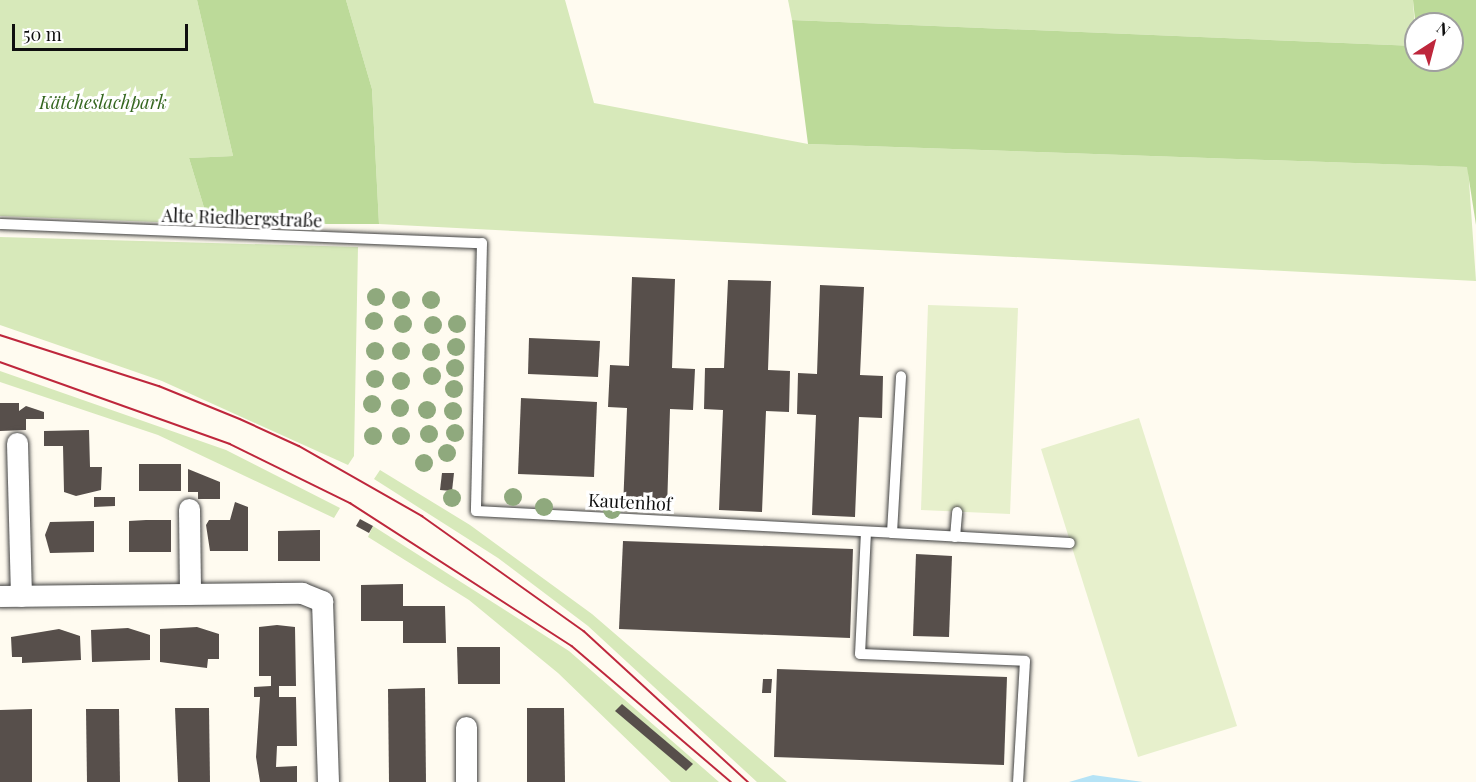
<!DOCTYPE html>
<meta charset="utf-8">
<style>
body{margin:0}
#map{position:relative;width:1476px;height:782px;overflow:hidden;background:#fffbf0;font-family:"Playfair Display",serif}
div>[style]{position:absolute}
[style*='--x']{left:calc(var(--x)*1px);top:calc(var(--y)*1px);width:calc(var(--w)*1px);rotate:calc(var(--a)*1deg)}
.green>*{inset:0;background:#d7e9ba}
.forest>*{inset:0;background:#bcda99}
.pitch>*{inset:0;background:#e7f0cc}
.water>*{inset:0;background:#b5e3f6}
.building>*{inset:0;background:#574f4b}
.roads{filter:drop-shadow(0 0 2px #424242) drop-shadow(0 0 2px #424242)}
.service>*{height:10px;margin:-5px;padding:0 5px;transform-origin:5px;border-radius:5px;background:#fff}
.minor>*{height:21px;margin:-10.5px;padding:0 10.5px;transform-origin:10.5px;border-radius:10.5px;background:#fff}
.tram>*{height:1.5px;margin:-0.75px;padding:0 0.75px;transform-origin:0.75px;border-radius:0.75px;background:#be273c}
.trees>*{width:18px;height:18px;margin:-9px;border-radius:50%;background:#8fa97d}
span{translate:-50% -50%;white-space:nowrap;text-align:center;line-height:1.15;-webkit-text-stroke:6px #fff;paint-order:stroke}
.park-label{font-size:18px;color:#34661f;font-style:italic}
.street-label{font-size:18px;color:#0f0f0f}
.north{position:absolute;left:1404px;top:12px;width:60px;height:60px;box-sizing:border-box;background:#fff;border:2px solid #9f9f9f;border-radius:50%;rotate:36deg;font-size:16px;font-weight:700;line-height:24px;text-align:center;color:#0f0f0f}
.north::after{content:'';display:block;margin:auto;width:21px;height:27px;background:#be273c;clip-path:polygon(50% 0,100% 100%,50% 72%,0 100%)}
.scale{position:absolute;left:12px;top:24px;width:176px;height:27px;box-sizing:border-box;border:3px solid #0f0f0f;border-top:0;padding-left:8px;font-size:18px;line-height:21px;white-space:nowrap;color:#0f0f0f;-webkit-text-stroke:4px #fff;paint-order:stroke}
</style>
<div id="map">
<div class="green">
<div style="clip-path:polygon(0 0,197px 0,233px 156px,189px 158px,209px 224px,0 216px)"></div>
<div style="clip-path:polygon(346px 0,565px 0,594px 103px,808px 144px,1468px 167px,1476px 281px,379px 224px,372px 89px)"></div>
<div style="clip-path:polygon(788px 0,1413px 0,1416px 46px,792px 20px)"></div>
<div style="clip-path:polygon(0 237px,358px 247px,354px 456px,348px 465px,162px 381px,0 325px)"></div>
<div style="clip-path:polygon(0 371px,226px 450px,340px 508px,334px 518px,158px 435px,0 382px)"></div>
<div style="clip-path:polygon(380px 470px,470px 525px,592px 614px,787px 782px,757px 782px,588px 626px,498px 558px,374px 479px)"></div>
<div style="clip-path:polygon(373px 526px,569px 651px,719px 782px,671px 782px,558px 673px,469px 600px,368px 537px)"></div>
</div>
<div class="forest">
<div style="clip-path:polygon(197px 0,346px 0,372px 89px,379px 224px,209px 224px,189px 158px,233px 156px)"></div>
<div style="clip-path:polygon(1413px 0,1476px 0,1476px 225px,1467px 167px,808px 144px,792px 20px,1416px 46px,1416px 60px,1452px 60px,1452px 24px,1416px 24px,1416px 29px)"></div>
</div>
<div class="pitch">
<div style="clip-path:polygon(928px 305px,1018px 308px,1010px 514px,921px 510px)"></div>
<div style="clip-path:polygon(1139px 418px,1237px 726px,1138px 757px,1041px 449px)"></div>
</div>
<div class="water">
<div style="clip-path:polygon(1093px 775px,1143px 782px,1069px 782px)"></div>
</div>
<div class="building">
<div style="clip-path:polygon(632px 277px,675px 279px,672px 368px,695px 369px,693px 410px,670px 409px,667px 510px,623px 508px,627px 408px,608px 407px,610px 365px,629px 366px)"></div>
<div style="clip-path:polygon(728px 280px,771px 281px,768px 370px,790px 371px,789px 412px,766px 411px,762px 512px,719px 510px,723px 410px,704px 409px,705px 368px,724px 368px)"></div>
<div style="clip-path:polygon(820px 285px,864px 287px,860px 375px,883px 376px,882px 418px,859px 417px,855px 517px,812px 515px,816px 415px,797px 414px,798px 373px,817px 374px)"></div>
<div style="clip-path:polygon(529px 338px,600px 341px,598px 377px,528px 374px)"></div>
<div style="clip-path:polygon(521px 398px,597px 402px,594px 477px,518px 474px)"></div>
<div style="clip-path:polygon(0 403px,19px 403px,19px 411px,26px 406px,44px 412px,44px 419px,26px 419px,26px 430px,0 431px)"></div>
<div style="clip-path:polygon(89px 430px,90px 467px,102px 467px,101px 490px,76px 496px,64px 492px,63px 446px,44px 446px,44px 431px)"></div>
<div style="clip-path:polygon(139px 464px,181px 464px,181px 491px,139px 491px)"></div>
<div style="clip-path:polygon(188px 469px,220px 482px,220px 499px,198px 499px,198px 492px,188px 492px)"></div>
<div style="clip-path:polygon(442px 473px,454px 473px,452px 491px,440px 490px)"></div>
<div style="clip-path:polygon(94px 497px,115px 497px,115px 506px,94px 507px)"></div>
<div style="clip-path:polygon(235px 502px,248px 507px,248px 551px,210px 551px,206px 525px,209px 520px,230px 520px)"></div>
<div style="clip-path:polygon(360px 519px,373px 526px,369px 533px,356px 526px)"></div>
<div style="clip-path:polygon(146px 520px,171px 520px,171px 552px,129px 552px,129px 521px)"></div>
<div style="clip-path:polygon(94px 521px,94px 552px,50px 553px,45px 535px,50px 522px)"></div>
<div style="clip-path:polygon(320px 530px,320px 561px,278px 561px,278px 531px)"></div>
<div style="clip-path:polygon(623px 541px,853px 549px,850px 638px,619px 629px)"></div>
<div style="clip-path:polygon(916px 554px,952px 556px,949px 637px,913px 636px)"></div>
<div style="clip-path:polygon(403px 584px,403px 606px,445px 606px,446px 643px,403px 643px,403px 621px,361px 621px,361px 585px)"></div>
<div style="clip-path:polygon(277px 625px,295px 627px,296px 686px,279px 686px,279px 697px,296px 697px,297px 746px,277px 746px,276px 767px,297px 766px,297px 782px,260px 782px,256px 757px,260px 697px,254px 697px,254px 687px,271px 686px,271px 676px,259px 676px,259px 627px)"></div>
<div style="clip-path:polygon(197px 627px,219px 634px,219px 659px,208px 659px,207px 668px,160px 662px,160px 629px)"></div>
<div style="clip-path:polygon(128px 628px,150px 635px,150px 660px,92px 662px,91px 630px)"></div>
<div style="clip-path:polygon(59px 629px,80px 636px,81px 660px,22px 663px,22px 657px,12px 657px,11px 637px)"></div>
<div style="clip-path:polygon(457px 647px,500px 647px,500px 684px,458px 684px)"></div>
<div style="clip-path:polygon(777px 669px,1007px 677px,1004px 765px,774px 757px)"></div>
<div style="clip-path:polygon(763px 679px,772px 679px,771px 693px,762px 693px)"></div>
<div style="clip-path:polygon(425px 688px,426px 782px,389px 782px,388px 689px)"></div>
<div style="clip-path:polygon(622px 704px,693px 764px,686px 771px,615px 711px)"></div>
<div style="clip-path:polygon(175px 708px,209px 708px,210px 782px,178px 782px)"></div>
<div style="clip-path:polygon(527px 708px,564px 708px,565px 782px,527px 782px)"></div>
<div style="clip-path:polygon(32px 709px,32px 782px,0 782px,0 710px)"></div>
<div style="clip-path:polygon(86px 709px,119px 709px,120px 782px,87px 782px)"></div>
</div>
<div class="roads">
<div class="service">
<div style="--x:0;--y:224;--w:482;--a:2.3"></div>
<div style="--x:482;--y:243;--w:268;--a:91.3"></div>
<div style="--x:476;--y:511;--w:417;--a:3"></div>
<div style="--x:892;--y:533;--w:157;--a:-86.7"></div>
<div style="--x:866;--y:532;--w:122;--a:92.8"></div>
<div style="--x:860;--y:654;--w:165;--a:2.4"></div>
<div style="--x:1025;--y:661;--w:121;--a:93.3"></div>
<div style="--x:892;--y:533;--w:178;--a:3.2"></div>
<div style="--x:955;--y:537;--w:25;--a:-85"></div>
</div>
<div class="minor">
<div style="--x:17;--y:443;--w:153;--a:88.5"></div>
<div style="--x:189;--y:509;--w:85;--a:89.3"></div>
<div style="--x:0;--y:596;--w:302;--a:-0.6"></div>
<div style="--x:302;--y:593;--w:22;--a:22"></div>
<div style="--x:322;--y:601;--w:181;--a:88.1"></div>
<div style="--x:466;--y:727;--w:55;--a:90"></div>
</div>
</div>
<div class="tram">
<div style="--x:0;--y:335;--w:167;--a:17.8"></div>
<div style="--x:159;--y:386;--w:87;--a:22.2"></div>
<div style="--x:240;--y:419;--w:65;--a:24.6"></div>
<div style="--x:299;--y:446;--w:142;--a:29.6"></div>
<div style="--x:422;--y:516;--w:199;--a:35.4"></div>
<div style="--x:584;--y:631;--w:223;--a:42.6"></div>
<div style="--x:0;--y:362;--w:244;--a:19.6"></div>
<div style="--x:230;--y:444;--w:134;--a:26.2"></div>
<div style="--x:350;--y:503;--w:264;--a:32.8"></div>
<div style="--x:572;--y:646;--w:209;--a:40.5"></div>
</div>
<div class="trees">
<div style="left:376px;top:297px"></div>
<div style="left:401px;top:300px"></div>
<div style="left:431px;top:300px"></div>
<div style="left:374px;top:321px"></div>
<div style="left:403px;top:324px"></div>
<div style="left:457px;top:324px"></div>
<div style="left:433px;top:325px"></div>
<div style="left:456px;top:347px"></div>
<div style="left:375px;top:351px"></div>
<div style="left:401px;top:351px"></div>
<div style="left:431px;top:352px"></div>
<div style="left:455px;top:368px"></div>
<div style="left:432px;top:376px"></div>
<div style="left:375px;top:379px"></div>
<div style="left:401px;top:381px"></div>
<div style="left:454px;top:389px"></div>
<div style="left:372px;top:404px"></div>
<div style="left:400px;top:408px"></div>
<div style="left:427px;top:410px"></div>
<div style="left:453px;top:411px"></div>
<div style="left:455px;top:433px"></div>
<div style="left:429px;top:434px"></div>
<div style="left:373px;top:436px"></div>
<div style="left:401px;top:436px"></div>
<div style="left:447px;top:453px"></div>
<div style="left:424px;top:463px"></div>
<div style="left:513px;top:497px"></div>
<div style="left:452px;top:498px"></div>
<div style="left:544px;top:507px"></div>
<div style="left:612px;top:510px"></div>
</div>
<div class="park-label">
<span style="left:103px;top:102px">Kätcheslachpark</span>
</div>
<div class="street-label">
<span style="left:242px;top:218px;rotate:2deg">Alte Riedbergstraße</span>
<span style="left:630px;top:502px;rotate:3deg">Kautenhof</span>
</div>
<div class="north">N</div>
<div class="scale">50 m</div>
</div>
